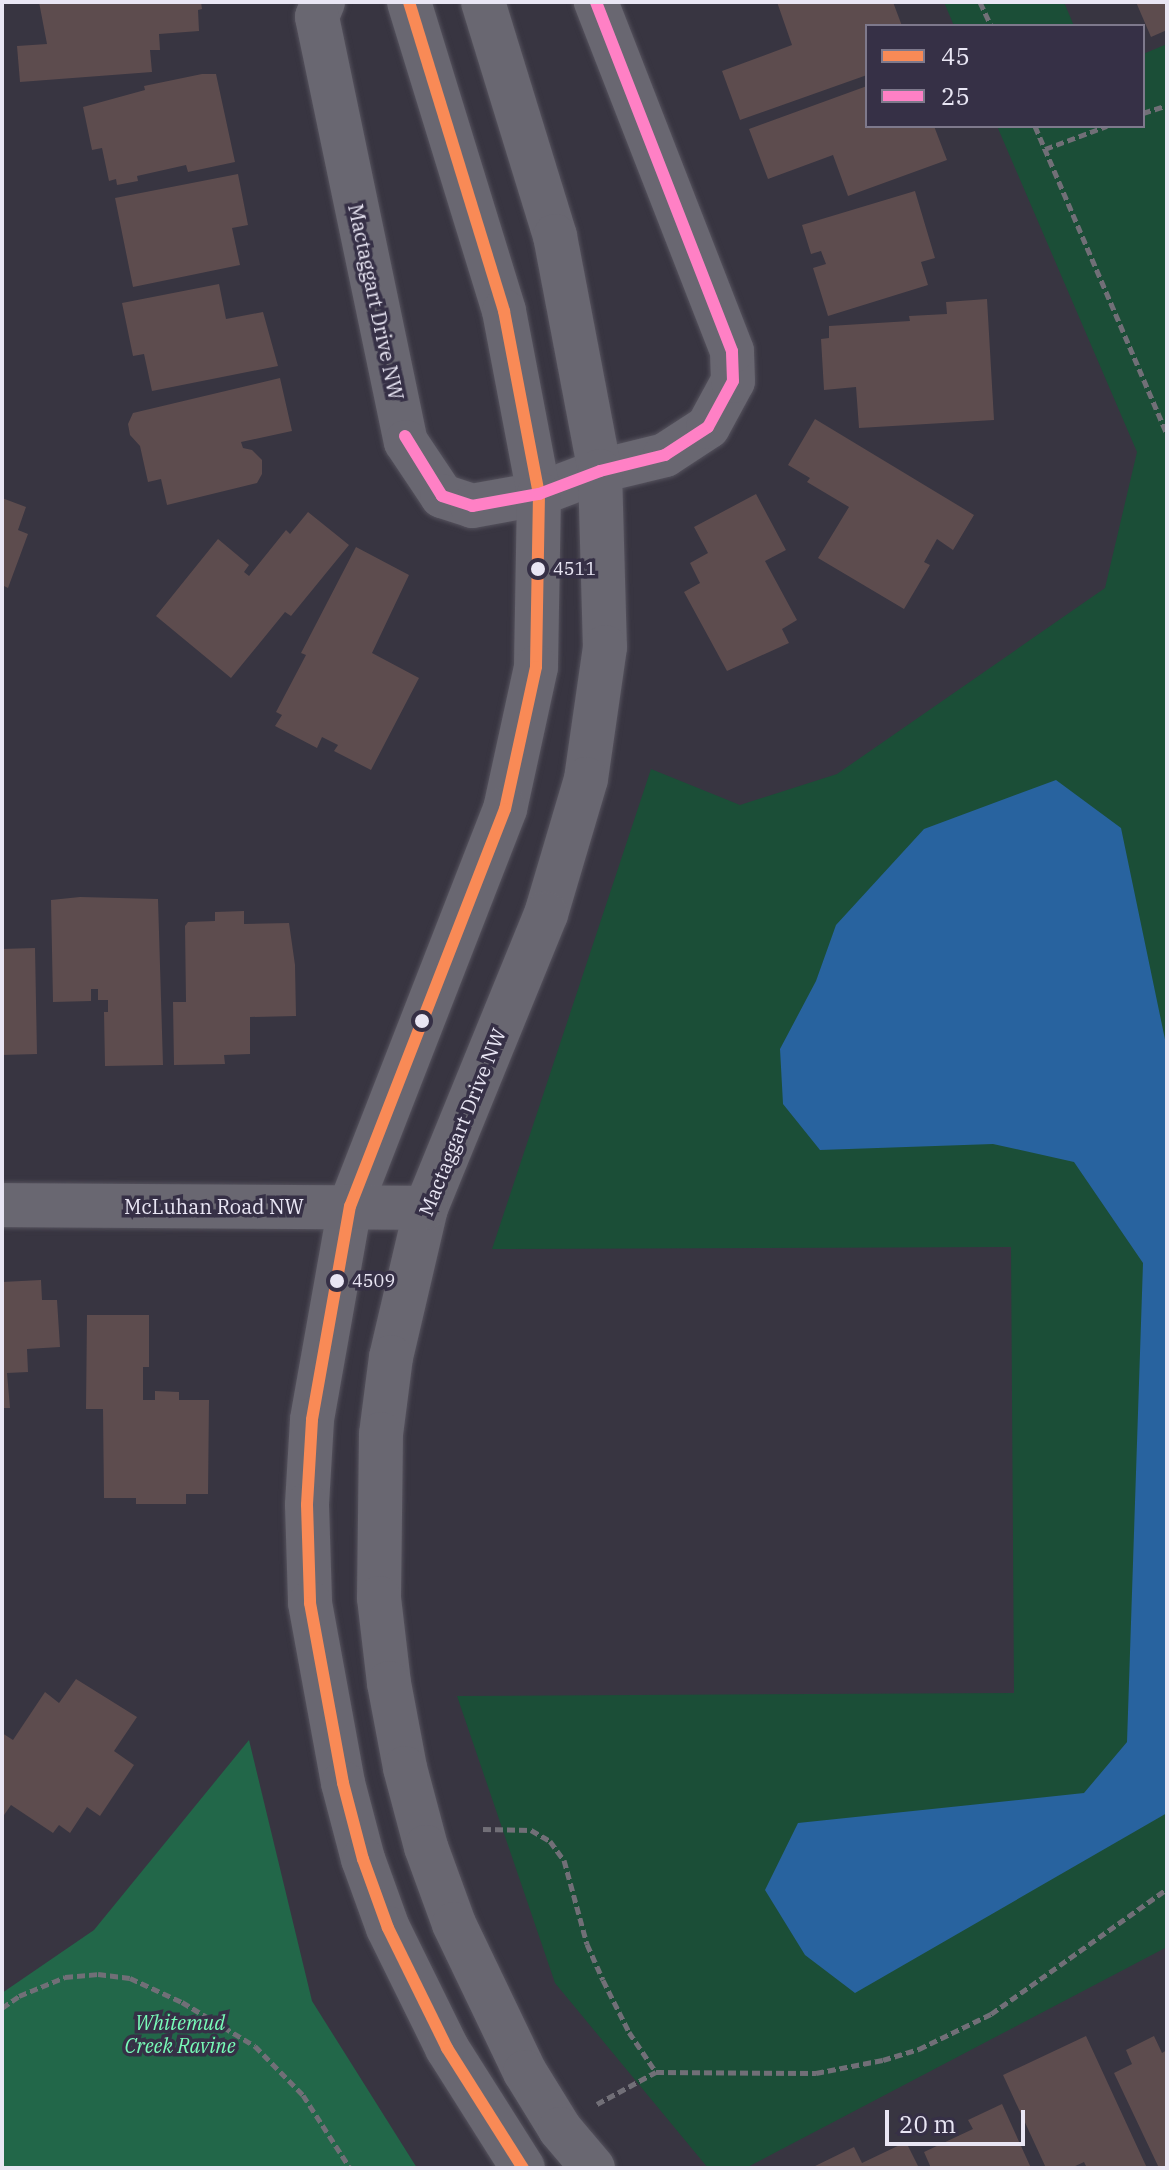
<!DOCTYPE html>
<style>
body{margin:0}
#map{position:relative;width:1169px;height:2170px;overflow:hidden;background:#383541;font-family:"IBM Plex Serif",serif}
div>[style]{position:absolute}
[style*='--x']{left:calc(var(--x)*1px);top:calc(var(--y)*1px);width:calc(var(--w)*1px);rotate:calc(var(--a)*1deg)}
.green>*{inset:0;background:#1b4e37}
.forest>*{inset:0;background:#226749}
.water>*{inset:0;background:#28639f}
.building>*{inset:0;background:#5d4c4e}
.path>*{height:5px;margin-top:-2.5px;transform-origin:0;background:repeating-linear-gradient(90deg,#716f77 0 8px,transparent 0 12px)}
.roads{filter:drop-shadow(0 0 2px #55525d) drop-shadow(0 0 2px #55525d)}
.minor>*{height:44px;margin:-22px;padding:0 22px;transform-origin:22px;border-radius:22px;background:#696771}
.bus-1>*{height:12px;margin:-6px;padding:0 6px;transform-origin:6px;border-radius:6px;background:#f98a56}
.bus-2>*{height:12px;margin:-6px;padding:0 6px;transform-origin:6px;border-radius:6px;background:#ff80c5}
.dots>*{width:22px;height:22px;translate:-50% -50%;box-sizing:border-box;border:4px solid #363046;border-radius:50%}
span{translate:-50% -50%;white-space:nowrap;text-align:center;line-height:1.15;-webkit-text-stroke:7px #363046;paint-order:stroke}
.bus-label{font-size:18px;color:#e9e6f4}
.left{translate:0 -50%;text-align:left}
.street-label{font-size:20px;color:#e9e6f4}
.park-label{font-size:20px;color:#78fcb8;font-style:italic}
.frame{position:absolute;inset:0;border:4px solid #e9e6f4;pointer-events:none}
.legend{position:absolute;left:865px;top:24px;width:280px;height:104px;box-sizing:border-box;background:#363046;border:2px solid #7e798c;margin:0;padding:10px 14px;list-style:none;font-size:24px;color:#e9e6f4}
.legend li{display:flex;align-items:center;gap:16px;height:40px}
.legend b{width:40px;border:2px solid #7e798c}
.scale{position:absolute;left:885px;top:2110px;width:140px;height:36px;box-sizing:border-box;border:4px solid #e9e6f4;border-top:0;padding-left:10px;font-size:24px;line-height:28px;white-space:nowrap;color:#e9e6f4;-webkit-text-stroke:6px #363046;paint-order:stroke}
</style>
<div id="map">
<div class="green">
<div style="clip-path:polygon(944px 2px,1064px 2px,1074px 26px,954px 26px)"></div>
<div style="clip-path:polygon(1167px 44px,1167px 1947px,746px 2168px,708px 2168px,555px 1983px,457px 1696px,1014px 1693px,1011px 1247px,492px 1249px,651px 769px,740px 805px,837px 774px,1105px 588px,1137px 452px,997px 126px,1143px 126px,1143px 54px)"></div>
</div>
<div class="forest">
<div style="clip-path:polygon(249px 1740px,312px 2001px,417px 2168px,2px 2168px,2px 1993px,94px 1930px)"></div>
</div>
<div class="water">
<div style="clip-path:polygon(1056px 780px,1121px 828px,1167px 1049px,1167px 1813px,855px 1993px,805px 1955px,765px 1890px,798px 1823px,1084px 1793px,1127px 1742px,1143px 1263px,1074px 1162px,993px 1144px,820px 1150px,783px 1104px,780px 1049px,816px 981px,836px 925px,924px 829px)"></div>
</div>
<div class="building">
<div style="clip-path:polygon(39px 2px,201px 2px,202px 9px,198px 10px,199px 31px,159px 34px,160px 50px,150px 50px,152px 72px,20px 82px,17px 46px,47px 44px)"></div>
<div style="clip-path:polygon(777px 2px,893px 2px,902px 26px,867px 26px,867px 75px,740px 120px,722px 71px,792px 45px)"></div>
<div style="clip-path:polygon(1136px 2px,1167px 2px,1167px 30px,1151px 37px)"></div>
<div style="clip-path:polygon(202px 74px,216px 74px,235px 162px,188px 172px,186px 165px,137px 176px,138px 181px,117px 185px,116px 179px,109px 181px,102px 148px,92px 150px,83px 107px,145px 90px,144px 86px)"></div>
<div style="clip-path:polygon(867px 86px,867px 126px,934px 126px,947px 160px,848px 196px,833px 155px,768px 179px,749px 129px)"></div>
<div style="clip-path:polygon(238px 174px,248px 225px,232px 228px,240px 265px,133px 287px,115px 198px)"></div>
<div style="clip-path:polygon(915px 191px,935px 258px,921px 262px,928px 285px,828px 316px,813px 268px,826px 264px,821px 251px,811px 254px,802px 225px)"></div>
<div style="clip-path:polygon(219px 284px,226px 319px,263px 312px,278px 366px,152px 391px,144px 354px,133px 356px,122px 303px)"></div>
<div style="clip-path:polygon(987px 299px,994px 420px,859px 428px,856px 387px,824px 390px,821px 339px,829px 338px,829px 326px,910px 321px,909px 316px,947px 314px,946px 302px)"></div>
<div style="clip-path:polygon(280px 378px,292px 431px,241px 442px,243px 448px,252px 450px,262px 460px,262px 474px,257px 483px,167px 505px,161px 479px,148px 482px,140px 446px,130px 435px,128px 424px,133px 413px)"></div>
<div style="clip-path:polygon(815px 419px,974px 515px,953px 550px,937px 539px,924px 562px,930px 565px,904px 609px,818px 558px,849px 507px,807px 482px,810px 478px,788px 465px)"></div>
<div style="clip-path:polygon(756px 494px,786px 550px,765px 561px,797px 620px,782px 629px,789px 643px,727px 671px,684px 592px,700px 583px,690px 563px,708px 553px,694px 527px)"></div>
<div style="clip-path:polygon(2px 498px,26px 507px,18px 530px,28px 534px,8px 588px,2px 585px)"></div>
<div style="clip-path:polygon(308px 512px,349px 545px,291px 616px,285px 612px,231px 678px,156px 616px,218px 539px,249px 565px,244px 572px,249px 576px,286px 530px,290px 534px)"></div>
<div style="clip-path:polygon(356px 547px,409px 575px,372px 653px,419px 678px,371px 770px,334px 751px,338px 745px,322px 737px,317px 748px,275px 726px,282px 715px,276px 712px,306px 655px,301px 653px)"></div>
<div style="clip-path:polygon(80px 897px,158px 899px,163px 1065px,105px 1066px,104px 1012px,108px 1012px,108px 1000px,98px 1000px,98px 989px,91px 989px,91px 1001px,53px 1002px,51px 900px)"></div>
<div style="clip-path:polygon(244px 911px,244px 924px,289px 923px,295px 965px,296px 1016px,250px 1017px,250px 1054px,224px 1055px,225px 1064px,174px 1065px,173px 1002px,186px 1002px,185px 926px,188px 922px,215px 921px,215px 912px)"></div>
<div style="clip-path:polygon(35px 948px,37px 1054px,2px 1055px,2px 949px)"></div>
<div style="clip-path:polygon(41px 1280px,42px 1300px,57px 1300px,60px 1347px,27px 1349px,28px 1372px,7px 1373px,10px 1408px,2px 1408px,2px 1282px)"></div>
<div style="clip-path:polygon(87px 1315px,149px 1315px,149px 1367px,143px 1367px,143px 1400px,155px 1400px,155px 1391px,179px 1392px,179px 1400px,209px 1400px,208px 1494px,186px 1494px,186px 1504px,136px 1504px,136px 1498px,104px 1498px,103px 1409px,86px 1409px)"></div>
<div style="clip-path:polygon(76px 1679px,137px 1717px,114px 1751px,134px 1765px,100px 1816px,87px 1807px,70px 1833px,59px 1825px,53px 1833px,11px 1805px,2px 1818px,2px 1733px,13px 1740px,45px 1692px,59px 1703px)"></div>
<div style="clip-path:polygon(1086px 2036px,1147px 2168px,1087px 2168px,1084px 2162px,1071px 2168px,1046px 2168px,1003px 2075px)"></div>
<div style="clip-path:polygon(1154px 2036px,1162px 2053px,1167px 2050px,1167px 2168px,1159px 2168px,1114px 2073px,1132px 2064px,1126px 2050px)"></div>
<div style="clip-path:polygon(1002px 2104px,1031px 2168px,931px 2168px,924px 2152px,973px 2129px,968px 2120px)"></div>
<div style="clip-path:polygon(906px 2142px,919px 2168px,811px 2168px,854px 2147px,862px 2163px)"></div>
</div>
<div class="path">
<div style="--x:980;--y:2;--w:26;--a:65"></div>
<div style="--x:1143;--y:113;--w:25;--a:-18"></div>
<div style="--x:1035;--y:126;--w:335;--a:66.8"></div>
<div style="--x:1045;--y:149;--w:66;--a:-20.4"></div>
<div style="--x:483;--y:1829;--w:48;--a:1.2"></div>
<div style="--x:531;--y:1830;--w:22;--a:30"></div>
<div style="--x:550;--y:1841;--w:24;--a:54"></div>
<div style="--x:564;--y:1860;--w:87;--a:74.7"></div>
<div style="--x:587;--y:1944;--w:39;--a:66"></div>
<div style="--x:603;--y:1980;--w:58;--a:63.4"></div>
<div style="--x:629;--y:2032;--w:48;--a:56"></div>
<div style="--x:656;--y:2072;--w:160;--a:0.4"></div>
<div style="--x:816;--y:2073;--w:68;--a:-11"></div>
<div style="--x:883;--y:2060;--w:38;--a:-17"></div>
<div style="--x:919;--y:2049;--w:80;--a:-25.9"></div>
<div style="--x:991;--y:2014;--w:216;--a:-35.4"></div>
<div style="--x:2;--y:2008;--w:21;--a:-35"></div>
<div style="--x:19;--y:1996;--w:50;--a:-22.4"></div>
<div style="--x:65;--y:1977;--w:33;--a:-5"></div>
<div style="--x:98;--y:1974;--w:32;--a:7"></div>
<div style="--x:130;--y:1978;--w:57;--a:24.8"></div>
<div style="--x:182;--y:2002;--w:85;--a:31.1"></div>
<div style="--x:255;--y:2046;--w:69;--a:45.6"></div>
<div style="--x:303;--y:2095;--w:87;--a:57.2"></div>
<div style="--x:597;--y:2104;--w:67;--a:-28.5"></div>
</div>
<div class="roads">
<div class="minor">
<div style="--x:323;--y:2;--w:16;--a:112"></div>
<div style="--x:317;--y:17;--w:434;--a:78.2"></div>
<div style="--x:406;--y:442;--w:65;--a:56.3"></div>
<div style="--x:442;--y:496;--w:32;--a:18"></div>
<div style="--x:472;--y:506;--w:68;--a:-10.2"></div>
<div style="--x:539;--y:494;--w:65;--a:-20.7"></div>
<div style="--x:600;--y:471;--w:67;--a:-13.8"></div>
<div style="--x:665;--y:455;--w:51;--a:-33.1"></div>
<div style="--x:708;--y:427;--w:52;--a:-61.5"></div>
<div style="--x:733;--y:381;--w:30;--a:-92"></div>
<div style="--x:732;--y:351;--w:375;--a:-111.3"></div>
<div style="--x:409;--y:2;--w:323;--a:72.9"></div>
<div style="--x:504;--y:311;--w:186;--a:79.2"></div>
<div style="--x:539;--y:494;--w:173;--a:91"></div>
<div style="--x:536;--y:667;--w:145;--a:102.3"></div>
<div style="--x:505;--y:809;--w:426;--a:111.3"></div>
<div style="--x:350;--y:1206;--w:217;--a:100.1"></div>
<div style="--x:312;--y:1420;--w:85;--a:93.4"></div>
<div style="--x:307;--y:1505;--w:98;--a:88.2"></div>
<div style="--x:310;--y:1603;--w:183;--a:79.6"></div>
<div style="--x:343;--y:1783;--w:79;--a:75.3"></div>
<div style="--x:363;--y:1859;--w:73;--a:70.1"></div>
<div style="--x:388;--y:1928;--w:134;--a:63.8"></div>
<div style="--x:447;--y:2048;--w:142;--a:57.7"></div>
<div style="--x:483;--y:2;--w:245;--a:72.9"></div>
<div style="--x:555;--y:236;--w:239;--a:79.2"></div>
<div style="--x:600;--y:471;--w:176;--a:88.4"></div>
<div style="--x:605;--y:647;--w:133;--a:98.2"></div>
<div style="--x:586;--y:779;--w:141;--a:106.5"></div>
<div style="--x:546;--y:914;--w:318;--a:112.2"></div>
<div style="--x:426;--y:1208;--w:153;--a:103.2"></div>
<div style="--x:391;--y:1357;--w:78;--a:97.4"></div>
<div style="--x:381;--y:1434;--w:164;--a:90.7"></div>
<div style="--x:379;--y:1598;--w:86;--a:83.3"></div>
<div style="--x:389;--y:1683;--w:86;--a:79.3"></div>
<div style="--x:405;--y:1768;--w:82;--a:75.1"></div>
<div style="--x:426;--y:1847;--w:82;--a:70"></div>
<div style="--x:454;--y:1924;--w:164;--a:64.4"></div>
<div style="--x:525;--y:2072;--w:67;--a:58.4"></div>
<div style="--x:560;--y:2129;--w:51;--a:49.8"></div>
<div style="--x:2;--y:1205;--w:424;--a:0.4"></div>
</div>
</div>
<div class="bus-1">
<div style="--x:409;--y:2;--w:323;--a:72.9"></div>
<div style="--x:504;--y:311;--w:186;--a:79.2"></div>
<div style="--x:539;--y:494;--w:173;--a:91"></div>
<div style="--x:536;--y:667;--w:145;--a:102.3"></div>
<div style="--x:505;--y:809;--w:426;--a:111.3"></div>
<div style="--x:350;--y:1206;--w:217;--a:100.1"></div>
<div style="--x:312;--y:1420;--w:85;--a:93.4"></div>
<div style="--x:307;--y:1505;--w:98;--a:88.2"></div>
<div style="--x:310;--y:1603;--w:183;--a:79.6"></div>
<div style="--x:343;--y:1783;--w:79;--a:75.3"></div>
<div style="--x:363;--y:1859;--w:73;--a:70.1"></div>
<div style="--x:388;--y:1928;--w:134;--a:63.8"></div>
<div style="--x:447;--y:2048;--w:142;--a:57.7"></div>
</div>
<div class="bus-2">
<div style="--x:405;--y:436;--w:70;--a:58.3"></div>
<div style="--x:442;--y:496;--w:32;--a:18"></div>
<div style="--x:472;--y:506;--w:68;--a:-10.2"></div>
<div style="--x:539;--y:494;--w:65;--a:-20.7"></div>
<div style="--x:600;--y:471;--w:67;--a:-13.8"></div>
<div style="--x:665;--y:455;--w:51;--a:-33.1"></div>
<div style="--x:708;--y:427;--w:52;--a:-61.5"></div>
<div style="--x:733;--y:381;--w:30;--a:-92"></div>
<div style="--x:732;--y:351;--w:375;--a:-111.3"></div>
</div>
<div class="dots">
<div style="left:538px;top:569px;background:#e9e6f4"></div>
<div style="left:422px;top:1021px;background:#e9e6f4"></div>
<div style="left:337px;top:1281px;background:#e9e6f4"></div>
</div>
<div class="bus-label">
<span class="left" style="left:553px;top:569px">4511</span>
<span class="left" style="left:352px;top:1281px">4509</span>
</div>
<div class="street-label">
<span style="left:376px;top:302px;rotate:78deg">Mactaggart Drive NW</span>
<span style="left:462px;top:1122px;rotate:-68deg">Mactaggart Drive NW</span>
<span style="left:214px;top:1206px">McLuhan Road NW</span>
</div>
<div class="park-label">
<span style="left:180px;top:2034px">Whitemud<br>Creek Ravine</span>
</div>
<div class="frame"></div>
<ul class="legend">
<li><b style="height:10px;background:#f98a56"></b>45</li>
<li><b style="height:10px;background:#ff80c5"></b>25</li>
</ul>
<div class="scale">20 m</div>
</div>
